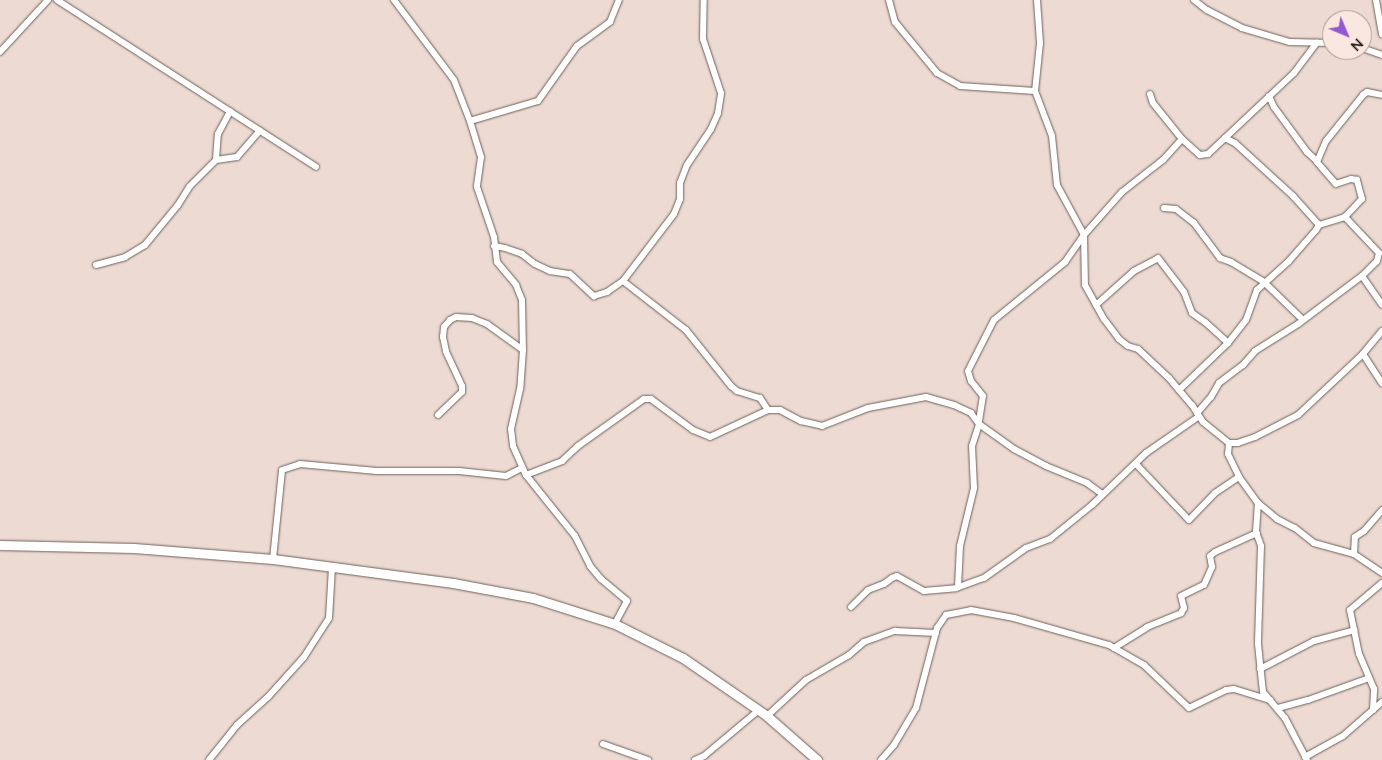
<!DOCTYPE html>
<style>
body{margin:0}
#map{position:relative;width:1382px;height:760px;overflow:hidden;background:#eddbd3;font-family:Lato,sans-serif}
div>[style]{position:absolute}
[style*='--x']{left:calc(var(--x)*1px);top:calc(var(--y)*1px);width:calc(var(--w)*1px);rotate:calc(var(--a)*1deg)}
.roads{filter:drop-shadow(0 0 1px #6f6059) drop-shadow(0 0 1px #6f6059)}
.street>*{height:6px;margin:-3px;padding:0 3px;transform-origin:3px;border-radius:3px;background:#fff}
.secondary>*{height:9px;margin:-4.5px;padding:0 4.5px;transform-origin:4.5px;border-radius:4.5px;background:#fff}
span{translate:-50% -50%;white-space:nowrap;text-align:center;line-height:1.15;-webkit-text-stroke:4px #fae8e0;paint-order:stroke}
.north{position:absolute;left:1322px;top:10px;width:50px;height:50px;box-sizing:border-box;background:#fae8e0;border:1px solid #a2958f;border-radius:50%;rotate:135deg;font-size:14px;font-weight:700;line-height:20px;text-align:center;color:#1f1816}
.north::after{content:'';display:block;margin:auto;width:18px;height:22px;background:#9158d0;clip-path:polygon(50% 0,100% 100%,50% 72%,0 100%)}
</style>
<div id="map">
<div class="roads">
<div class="street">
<div style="--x:57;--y:0;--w:308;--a:32.8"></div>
<div style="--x:394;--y:0;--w:100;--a:53.1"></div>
<div style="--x:454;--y:80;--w:44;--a:68.7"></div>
<div style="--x:470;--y:121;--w:38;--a:73"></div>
<div style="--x:481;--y:157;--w:30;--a:98"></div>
<div style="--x:477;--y:187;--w:53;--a:71.2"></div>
<div style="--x:494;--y:237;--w:25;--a:83"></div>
<div style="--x:497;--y:262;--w:30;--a:50"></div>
<div style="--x:516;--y:285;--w:16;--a:68"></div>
<div style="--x:522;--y:300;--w:50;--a:88.9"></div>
<div style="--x:889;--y:0;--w:23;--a:75"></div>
<div style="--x:895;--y:22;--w:66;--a:50.5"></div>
<div style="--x:937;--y:73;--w:26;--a:29"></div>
<div style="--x:960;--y:86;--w:75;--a:3.8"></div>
<div style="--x:1037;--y:0;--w:43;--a:86"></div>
<div style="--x:1040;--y:43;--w:48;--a:95.9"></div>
<div style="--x:1035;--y:91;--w:48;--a:69.3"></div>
<div style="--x:1052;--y:136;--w:49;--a:84.2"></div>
<div style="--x:1057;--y:185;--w:57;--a:61.6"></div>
<div style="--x:1084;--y:235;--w:50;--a:88.9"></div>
<div style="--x:1085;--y:285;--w:39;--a:61"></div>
<div style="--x:1104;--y:319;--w:25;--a:53"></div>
<div style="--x:1119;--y:339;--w:11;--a:38"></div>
<div style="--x:1128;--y:346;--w:10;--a:17"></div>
<div style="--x:1138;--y:349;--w:42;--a:43.1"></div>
<div style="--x:1169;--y:378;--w:35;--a:50"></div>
<div style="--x:1192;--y:405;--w:20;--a:57"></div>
<div style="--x:1203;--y:422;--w:33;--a:39"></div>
<div style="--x:1194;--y:0;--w:16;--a:38"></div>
<div style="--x:1207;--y:10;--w:39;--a:27"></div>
<div style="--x:1242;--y:28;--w:50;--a:16.3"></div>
<div style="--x:1290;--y:42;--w:42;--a:1.4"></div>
<div style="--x:1376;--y:0;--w:35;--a:80"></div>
<div style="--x:1362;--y:48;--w:21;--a:19"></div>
<div style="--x:0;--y:52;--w:71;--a:-47.3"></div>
<div style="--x:1150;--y:94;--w:9;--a:72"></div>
<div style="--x:1153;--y:103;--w:46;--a:51.1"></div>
<div style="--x:1269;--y:96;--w:12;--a:66"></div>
<div style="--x:1274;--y:107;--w:56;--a:53.7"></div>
<div style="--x:1307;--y:152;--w:13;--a:42"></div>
<div style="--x:470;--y:121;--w:71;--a:-16.4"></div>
<div style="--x:538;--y:101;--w:67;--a:-54.7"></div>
<div style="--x:577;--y:46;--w:41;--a:-36"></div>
<div style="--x:610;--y:22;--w:24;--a:-68"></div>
<div style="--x:1225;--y:138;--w:11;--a:27"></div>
<div style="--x:1235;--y:143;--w:79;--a:42.4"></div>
<div style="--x:1293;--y:196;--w:39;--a:48"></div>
<div style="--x:1319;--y:225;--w:27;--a:-17"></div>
<div style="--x:216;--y:160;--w:26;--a:-86"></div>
<div style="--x:218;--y:134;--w:26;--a:-62"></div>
<div style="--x:1164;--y:208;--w:12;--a:5"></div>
<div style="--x:1176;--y:209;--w:23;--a:38"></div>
<div style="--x:1194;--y:223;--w:44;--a:53.4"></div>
<div style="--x:1220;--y:258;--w:12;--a:20"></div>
<div style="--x:1231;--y:262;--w:39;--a:31"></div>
<div style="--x:1264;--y:282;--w:54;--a:44.3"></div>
<div style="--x:494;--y:246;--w:11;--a:10"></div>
<div style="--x:505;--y:248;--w:18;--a:19"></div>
<div style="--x:522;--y:254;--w:16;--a:38"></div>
<div style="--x:535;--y:264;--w:17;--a:25"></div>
<div style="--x:550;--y:271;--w:20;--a:9"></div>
<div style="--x:570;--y:274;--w:33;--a:43"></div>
<div style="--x:594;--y:296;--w:14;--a:-17"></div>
<div style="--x:607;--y:292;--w:19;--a:-35"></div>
<div style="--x:623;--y:281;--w:84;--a:-52.7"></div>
<div style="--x:674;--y:214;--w:16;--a:-68"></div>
<div style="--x:680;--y:199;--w:16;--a:-90"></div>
<div style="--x:680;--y:183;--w:19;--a:-69"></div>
<div style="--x:687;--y:165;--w:43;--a:-56.3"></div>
<div style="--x:711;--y:129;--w:17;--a:-66"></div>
<div style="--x:718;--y:113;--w:20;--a:-81"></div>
<div style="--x:721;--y:93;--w:57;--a:-108.4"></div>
<div style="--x:703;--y:39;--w:39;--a:-89"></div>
<div style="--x:96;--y:265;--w:30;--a:-15"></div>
<div style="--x:125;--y:257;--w:23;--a:-31"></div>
<div style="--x:145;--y:245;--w:52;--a:-50.5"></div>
<div style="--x:178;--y:205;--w:22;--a:-58"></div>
<div style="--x:190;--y:186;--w:37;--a:-45"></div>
<div style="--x:216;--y:160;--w:21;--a:-8"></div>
<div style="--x:237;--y:157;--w:35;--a:-49"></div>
<div style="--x:1362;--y:276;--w:35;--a:55"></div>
<div style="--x:623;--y:281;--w:80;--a:37.9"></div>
<div style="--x:686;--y:330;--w:72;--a:51.2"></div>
<div style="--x:731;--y:386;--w:8;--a:40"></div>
<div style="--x:737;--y:391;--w:24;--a:17"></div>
<div style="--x:760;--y:398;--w:14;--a:56"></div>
<div style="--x:1096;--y:305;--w:51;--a:-41.8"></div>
<div style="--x:1134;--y:271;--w:27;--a:-28"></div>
<div style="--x:1158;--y:258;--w:43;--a:52.6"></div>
<div style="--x:1184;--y:292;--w:22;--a:69"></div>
<div style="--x:1192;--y:313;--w:16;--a:35"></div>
<div style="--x:1205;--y:322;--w:31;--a:42"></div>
<div style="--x:1382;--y:331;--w:30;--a:130"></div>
<div style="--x:1363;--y:354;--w:89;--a:136.8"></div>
<div style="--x:1298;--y:415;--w:48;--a:152.9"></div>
<div style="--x:1255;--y:437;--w:18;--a:161"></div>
<div style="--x:1238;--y:443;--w:9;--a:180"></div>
<div style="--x:1229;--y:443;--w:11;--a:95"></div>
<div style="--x:1228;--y:454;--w:25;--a:64"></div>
<div style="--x:1239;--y:477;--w:32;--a:54"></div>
<div style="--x:1258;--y:503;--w:25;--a:40"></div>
<div style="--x:1277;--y:519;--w:20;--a:27"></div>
<div style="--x:1295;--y:528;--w:24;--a:38"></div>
<div style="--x:1314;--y:543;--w:41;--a:15.4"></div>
<div style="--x:1354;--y:554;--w:34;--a:34"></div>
<div style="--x:1363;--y:354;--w:35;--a:57"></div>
<div style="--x:1179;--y:390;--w:68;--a:-43.8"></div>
<div style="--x:1228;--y:343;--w:29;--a:-52"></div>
<div style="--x:1246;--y:320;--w:32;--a:-70"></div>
<div style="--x:1257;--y:290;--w:42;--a:-42.1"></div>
<div style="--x:1288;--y:262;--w:43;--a:-48.8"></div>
<div style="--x:1316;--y:230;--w:6;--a:-59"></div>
<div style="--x:1197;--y:413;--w:21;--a:-49"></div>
<div style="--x:1211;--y:397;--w:16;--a:-60"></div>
<div style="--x:1219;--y:383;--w:30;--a:-37"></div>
<div style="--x:1243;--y:365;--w:18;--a:-49"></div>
<div style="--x:1255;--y:351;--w:51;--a:-32.1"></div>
<div style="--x:1298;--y:324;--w:80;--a:-36.9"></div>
<div style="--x:1362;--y:276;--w:21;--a:-45"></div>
<div style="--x:1377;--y:261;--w:8;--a:-76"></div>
<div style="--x:1379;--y:253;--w:50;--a:-133.4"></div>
<div style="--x:1345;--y:217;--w:25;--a:-47"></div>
<div style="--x:1362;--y:199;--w:20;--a:-105"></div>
<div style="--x:1357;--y:180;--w:6;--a:-171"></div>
<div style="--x:1351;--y:179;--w:16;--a:162"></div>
<div style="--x:1336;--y:184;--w:29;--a:-131"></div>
<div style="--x:1317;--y:162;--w:23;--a:-67"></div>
<div style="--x:1326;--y:141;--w:59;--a:-51.2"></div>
<div style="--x:1363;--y:95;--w:5;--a:-37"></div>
<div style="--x:1367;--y:92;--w:15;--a:11"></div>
<div style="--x:438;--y:415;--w:33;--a:-44"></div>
<div style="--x:462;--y:392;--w:6;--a:-90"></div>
<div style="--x:462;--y:386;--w:38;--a:-115"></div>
<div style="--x:446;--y:351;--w:14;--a:-102"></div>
<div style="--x:443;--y:337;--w:10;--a:-84"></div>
<div style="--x:444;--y:327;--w:9;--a:-49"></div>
<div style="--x:450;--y:320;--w:7;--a:-27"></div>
<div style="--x:456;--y:317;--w:16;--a:4"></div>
<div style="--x:472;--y:318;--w:16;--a:22"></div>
<div style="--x:487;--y:324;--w:44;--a:35.8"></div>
<div style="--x:523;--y:350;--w:39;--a:94"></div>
<div style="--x:520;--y:389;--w:41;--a:102.7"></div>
<div style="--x:511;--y:429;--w:17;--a:83"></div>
<div style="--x:513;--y:446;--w:32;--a:66"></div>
<div style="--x:526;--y:475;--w:78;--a:51.2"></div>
<div style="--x:575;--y:536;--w:34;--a:63"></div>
<div style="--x:590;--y:566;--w:17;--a:50"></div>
<div style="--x:601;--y:579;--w:34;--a:40"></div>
<div style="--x:627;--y:601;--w:26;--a:118"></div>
<div style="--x:979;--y:421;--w:25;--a:-81"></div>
<div style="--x:983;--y:396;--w:19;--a:-129"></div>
<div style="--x:971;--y:381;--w:10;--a:-107"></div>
<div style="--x:968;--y:371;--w:57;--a:-63"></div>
<div style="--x:994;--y:320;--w:92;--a:-39.2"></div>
<div style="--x:1065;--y:262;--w:33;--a:-55"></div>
<div style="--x:1084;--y:235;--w:57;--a:-48.5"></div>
<div style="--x:1122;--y:192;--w:52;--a:-38"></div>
<div style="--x:1163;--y:160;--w:28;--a:-48"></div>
<div style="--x:1182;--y:139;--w:24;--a:42"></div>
<div style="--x:1200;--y:155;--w:8;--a:-7"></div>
<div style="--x:1208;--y:154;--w:118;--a:-43.3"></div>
<div style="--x:1294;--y:73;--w:38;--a:-53"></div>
<div style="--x:1136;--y:464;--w:77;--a:46.6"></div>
<div style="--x:1189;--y:520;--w:37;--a:-46"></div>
<div style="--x:1215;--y:493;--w:29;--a:-34"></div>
<div style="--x:526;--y:475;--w:39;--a:-21"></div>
<div style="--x:562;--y:461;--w:22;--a:-43"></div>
<div style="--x:578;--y:446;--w:81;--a:-35.5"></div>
<div style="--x:644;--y:399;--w:7;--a:0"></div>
<div style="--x:651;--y:399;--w:52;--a:36.4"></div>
<div style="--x:693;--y:430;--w:18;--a:22"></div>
<div style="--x:710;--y:437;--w:64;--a:-25"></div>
<div style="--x:768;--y:410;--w:12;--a:0"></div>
<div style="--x:780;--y:410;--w:24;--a:28"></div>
<div style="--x:801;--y:421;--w:22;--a:13"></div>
<div style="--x:822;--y:426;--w:49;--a:-21.4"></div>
<div style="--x:868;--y:408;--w:59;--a:-10.7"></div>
<div style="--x:926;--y:397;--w:29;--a:16"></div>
<div style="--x:954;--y:405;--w:19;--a:25"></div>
<div style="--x:971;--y:413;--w:14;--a:54"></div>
<div style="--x:979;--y:424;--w:43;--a:35.5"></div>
<div style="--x:1014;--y:449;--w:36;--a:28"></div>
<div style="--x:1046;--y:466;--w:44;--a:22.5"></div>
<div style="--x:1087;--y:483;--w:19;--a:36"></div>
<div style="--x:1258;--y:503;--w:29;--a:94"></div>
<div style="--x:1256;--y:532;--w:15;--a:70"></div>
<div style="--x:1261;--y:546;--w:98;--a:91.8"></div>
<div style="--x:1258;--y:644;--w:48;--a:84.1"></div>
<div style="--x:1263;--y:692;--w:34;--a:50"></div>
<div style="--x:1285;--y:718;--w:47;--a:62.4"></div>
<div style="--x:1354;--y:554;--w:17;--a:-87"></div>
<div style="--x:1355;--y:537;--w:11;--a:-34"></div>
<div style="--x:1364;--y:531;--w:28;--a:-49"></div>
<div style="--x:273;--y:559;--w:89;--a:-84.2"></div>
<div style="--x:282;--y:470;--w:19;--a:-18"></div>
<div style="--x:300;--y:464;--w:77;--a:5.2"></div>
<div style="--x:377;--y:471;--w:82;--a:0"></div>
<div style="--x:459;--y:471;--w:47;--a:6.1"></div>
<div style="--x:506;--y:476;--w:18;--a:-27"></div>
<div style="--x:958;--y:587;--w:41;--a:-87.2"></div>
<div style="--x:960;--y:546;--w:60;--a:-76.4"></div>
<div style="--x:974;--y:488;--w:42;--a:-92.7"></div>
<div style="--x:972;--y:446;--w:23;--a:-72"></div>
<div style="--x:851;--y:607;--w:24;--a:-45"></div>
<div style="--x:868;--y:590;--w:17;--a:-21"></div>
<div style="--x:884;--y:584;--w:10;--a:-37"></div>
<div style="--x:892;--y:578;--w:5;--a:-22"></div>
<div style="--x:897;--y:576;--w:31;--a:29"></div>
<div style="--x:924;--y:591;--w:32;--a:-5"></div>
<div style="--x:956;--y:588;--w:30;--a:-20"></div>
<div style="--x:984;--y:578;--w:52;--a:-35.5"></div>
<div style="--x:1026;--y:548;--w:26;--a:-21"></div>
<div style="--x:1050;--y:539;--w:54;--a:-39"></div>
<div style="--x:1092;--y:505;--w:75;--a:-43.9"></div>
<div style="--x:1146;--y:453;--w:63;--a:-34.7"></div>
<div style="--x:1114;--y:648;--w:39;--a:-32"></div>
<div style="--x:1147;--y:627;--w:37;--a:-22"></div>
<div style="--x:1181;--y:613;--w:6;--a:-59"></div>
<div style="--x:1184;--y:608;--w:12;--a:-104"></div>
<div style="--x:1181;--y:596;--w:25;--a:-26"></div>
<div style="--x:1204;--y:585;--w:20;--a:-66"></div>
<div style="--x:1212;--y:567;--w:11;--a:-100"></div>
<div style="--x:1210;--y:556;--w:6;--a:-39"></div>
<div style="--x:1215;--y:552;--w:46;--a:-24.3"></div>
<div style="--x:1260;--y:669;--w:61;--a:-27.4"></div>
<div style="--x:1314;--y:641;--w:42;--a:-15"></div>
<div style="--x:1278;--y:708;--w:31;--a:-15"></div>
<div style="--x:1308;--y:700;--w:65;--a:-19.8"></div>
<div style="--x:1373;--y:710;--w:21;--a:-87"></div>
<div style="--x:1374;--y:689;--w:38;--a:-113"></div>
<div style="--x:1359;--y:654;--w:45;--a:-101.6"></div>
<div style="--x:1350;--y:610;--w:42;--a:-40.2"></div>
<div style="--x:767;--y:716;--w:53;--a:-42.7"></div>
<div style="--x:806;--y:680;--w:50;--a:-30.2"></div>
<div style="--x:849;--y:655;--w:20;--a:-41"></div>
<div style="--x:864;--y:642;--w:33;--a:-20"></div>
<div style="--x:895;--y:631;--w:41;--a:2.8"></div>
<div style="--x:603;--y:744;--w:48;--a:19.6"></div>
<div style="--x:1305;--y:757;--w:43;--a:-28.9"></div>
<div style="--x:1343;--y:736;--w:52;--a:-41.1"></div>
<div style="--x:209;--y:760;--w:45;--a:-51.3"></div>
<div style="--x:237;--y:725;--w:42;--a:-42.1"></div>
<div style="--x:268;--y:697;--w:54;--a:-48"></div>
<div style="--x:304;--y:657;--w:46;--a:-57.3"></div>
<div style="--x:329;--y:618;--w:50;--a:-86.6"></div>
<div style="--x:695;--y:760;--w:10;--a:-24"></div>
<div style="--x:704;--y:756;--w:72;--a:-39.9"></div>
<div style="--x:881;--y:760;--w:20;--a:-49"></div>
<div style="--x:894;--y:745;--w:43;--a:-59.3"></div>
<div style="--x:916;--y:708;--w:83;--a:-75.3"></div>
<div style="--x:937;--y:628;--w:16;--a:-55"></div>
<div style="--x:946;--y:615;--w:25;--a:-11"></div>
<div style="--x:971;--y:610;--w:44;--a:10.5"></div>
<div style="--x:1014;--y:618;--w:99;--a:15.9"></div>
<div style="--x:1109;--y:645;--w:40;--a:29.7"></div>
<div style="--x:1144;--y:665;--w:62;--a:43.7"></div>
<div style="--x:1189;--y:708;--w:41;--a:-25.9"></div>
<div style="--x:1226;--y:690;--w:8;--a:-7"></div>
<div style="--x:1234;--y:689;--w:38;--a:17"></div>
</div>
<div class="secondary">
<div style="--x:0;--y:545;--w:134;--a:1.3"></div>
<div style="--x:134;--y:548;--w:139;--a:4.5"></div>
<div style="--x:273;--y:559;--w:182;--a:7.6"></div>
<div style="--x:453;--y:583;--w:81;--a:10.6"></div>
<div style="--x:533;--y:598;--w:86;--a:17.6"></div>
<div style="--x:615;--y:624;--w:76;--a:26.6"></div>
<div style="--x:683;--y:658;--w:102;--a:34.6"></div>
<div style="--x:767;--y:716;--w:67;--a:41.3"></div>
</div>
</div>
<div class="north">N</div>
</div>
